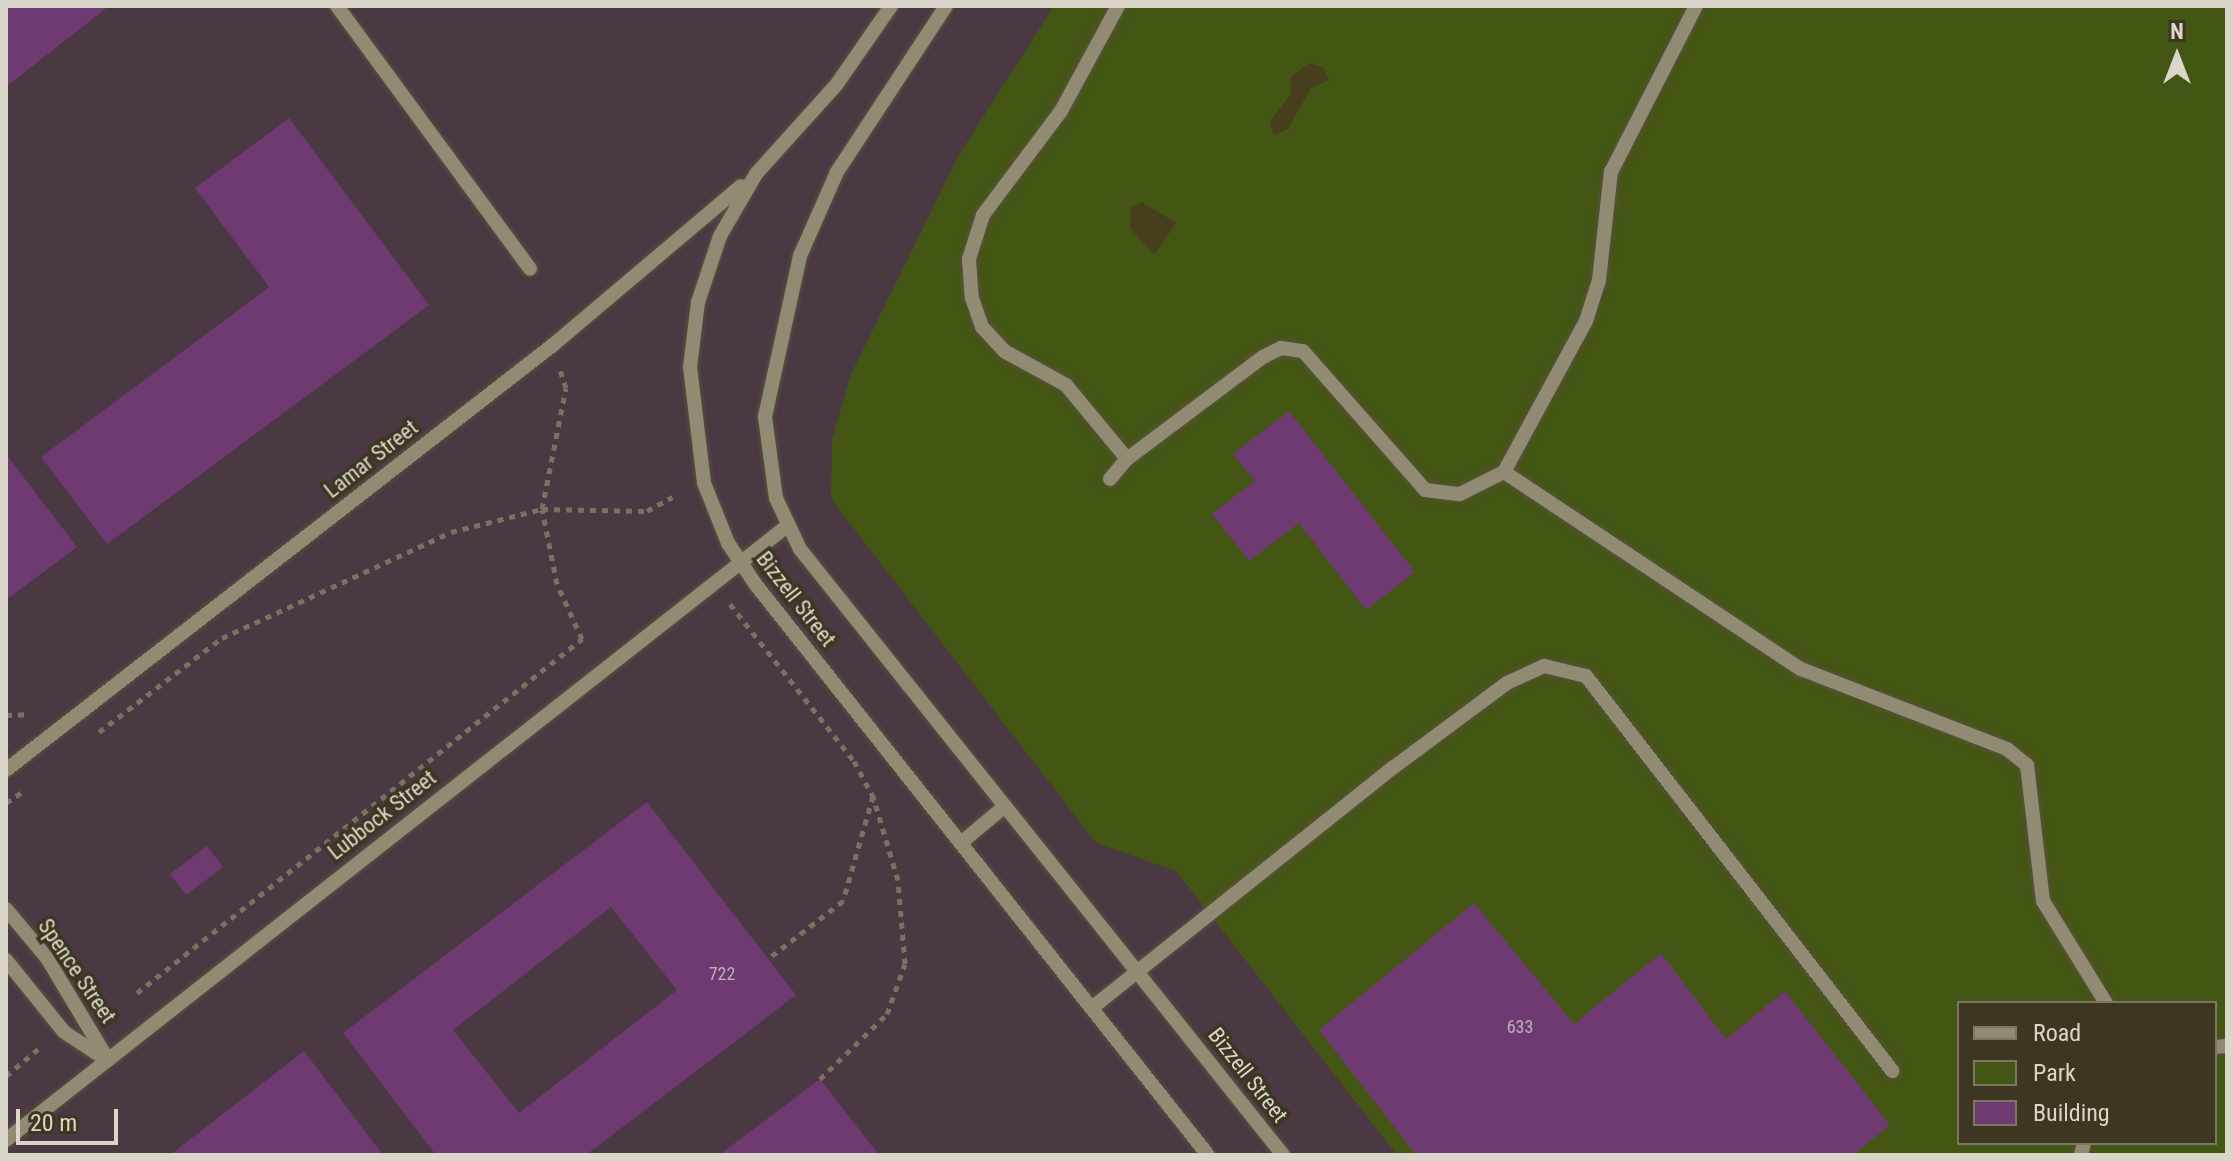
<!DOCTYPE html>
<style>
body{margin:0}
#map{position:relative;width:2233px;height:1161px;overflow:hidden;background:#3d3721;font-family:"Roboto Condensed",sans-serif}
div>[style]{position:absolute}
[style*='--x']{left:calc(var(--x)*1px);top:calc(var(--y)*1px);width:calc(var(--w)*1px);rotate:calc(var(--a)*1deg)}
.education>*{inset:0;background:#4a3843}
.green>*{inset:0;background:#445614}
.sand>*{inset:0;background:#473e1e}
.building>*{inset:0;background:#6f3a71}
.path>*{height:5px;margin-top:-2.5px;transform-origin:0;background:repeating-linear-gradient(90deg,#787361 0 6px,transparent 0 12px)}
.roads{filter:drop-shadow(0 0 2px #57523f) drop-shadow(0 0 2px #57523f)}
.minor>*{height:14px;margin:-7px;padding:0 7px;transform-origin:7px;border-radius:7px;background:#928b73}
span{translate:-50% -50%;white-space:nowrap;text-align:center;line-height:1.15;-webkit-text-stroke:7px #3d3721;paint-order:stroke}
.number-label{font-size:18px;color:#bfb0b4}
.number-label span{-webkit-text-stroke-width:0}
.street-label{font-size:22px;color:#dad7ca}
.frame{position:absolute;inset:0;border:8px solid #dad7ca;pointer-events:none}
.legend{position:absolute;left:1957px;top:1001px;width:260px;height:144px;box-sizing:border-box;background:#3d3721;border:2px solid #7c7765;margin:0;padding:10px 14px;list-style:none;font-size:24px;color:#dad7ca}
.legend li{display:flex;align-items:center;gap:16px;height:40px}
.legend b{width:40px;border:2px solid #7c7765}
.north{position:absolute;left:2137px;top:16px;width:80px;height:80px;-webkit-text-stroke:6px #3d3721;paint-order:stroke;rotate:0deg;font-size:22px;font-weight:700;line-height:32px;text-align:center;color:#dad7ca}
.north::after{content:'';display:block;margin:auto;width:28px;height:36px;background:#dad7ca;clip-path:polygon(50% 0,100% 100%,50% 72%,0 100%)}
.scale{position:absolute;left:16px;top:1109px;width:102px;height:36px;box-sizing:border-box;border:4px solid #dad7ca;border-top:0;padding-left:10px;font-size:24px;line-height:28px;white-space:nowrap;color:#dad7ca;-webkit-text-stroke:6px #3d3721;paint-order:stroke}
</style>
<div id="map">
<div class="education">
<div style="clip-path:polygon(evenodd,6px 6px,2227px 6px,2227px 1155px,6px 1155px,6px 6px,1959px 1003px,2215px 1003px,2215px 1143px,1959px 1143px,1959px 1003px)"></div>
</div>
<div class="green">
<div style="clip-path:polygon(evenodd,1054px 6px,2227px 6px,2227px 1155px,1397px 1155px,1176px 871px,1096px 843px,831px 499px,832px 440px,851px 374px,960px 153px,1054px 6px,1959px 1003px,2215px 1003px,2215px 1143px,1959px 1143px,1959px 1003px)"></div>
</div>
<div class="sand">
<div style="clip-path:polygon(1309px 63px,1323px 67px,1329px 80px,1311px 88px,1288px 129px,1274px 135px,1270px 122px,1291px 93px,1291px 77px)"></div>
<div style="clip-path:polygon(1142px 202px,1176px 223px,1154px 255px,1130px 228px,1131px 207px)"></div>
</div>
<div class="building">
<div style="clip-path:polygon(6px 6px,109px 6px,6px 87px)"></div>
<div style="clip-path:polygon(289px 118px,429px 305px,107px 544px,41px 457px,269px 287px,195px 188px)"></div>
<div style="clip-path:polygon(1289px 411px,1415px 572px,1366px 610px,1299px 523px,1249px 561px,1212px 514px,1255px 481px,1233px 454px)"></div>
<div style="clip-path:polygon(6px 454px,77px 547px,6px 600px)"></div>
<div style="clip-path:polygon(evenodd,647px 802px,796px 995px,586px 1155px,436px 1155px,343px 1033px,647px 802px,611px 907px,677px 990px,519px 1113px,453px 1030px,611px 907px)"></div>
<div style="clip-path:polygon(207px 846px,223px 867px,186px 895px,170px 874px)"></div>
<div style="clip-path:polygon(1474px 903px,1574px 1024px,1661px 953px,1726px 1039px,1785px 991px,1890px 1125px,1853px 1155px,1416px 1155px,1319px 1030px)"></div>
<div style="clip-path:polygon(304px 1051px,383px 1155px,170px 1155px)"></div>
<div style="clip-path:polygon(820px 1079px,879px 1155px,719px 1155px)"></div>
</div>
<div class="path">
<div style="--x:730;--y:604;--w:200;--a:51.7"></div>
<div style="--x:854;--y:761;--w:40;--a:62"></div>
<div style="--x:873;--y:796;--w:109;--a:105.9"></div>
<div style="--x:843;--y:901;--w:95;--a:142.3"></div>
<div style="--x:6;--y:715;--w:23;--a:-2"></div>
<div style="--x:99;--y:732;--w:155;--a:-37.4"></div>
<div style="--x:222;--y:638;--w:252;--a:-24.8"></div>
<div style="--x:451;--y:532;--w:94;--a:-14.2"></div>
<div style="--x:542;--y:509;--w:105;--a:1.1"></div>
<div style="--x:647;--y:511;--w:29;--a:-29"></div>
<div style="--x:6;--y:803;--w:23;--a:-34"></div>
<div style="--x:137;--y:993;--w:569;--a:-38.5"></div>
<div style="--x:582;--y:639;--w:60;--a:-114.4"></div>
<div style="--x:557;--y:584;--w:76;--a:-101.3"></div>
<div style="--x:542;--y:509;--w:123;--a:-78.8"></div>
<div style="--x:566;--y:388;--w:20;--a:-108"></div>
<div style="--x:6;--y:1076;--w:48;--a:-40"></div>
<div style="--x:820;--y:1079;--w:93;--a:-44.1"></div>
<div style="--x:887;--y:1014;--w:53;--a:-70.2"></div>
<div style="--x:905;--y:964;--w:84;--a:-94.8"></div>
<div style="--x:898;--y:880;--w:88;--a:-106.6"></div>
</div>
<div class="roads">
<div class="minor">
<div style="--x:337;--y:6;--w:326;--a:53.7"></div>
<div style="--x:891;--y:6;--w:95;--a:124.7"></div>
<div style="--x:837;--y:84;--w:121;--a:132"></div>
<div style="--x:756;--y:174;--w:72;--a:120.1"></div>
<div style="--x:720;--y:236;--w:70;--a:108.4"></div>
<div style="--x:698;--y:302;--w:65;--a:97"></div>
<div style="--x:690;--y:367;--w:117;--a:83.1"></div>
<div style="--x:704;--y:483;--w:65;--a:68.2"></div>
<div style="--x:728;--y:543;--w:50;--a:56.3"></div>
<div style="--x:756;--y:585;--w:727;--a:51.59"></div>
<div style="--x:946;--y:6;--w:199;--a:123.3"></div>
<div style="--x:837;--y:172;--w:92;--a:113.8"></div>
<div style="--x:800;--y:256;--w:165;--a:102.3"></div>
<div style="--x:765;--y:417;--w:82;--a:82.3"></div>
<div style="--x:776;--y:498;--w:56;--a:64.8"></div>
<div style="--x:800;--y:549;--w:775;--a:51.44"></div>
<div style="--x:1118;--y:6;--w:119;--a:118.5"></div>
<div style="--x:1061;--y:111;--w:130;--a:126.9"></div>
<div style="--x:983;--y:215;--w:46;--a:107.7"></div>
<div style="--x:969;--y:259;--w:39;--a:86"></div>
<div style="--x:972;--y:298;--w:31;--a:71"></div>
<div style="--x:982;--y:327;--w:33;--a:47"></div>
<div style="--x:1004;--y:351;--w:71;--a:28.7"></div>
<div style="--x:1066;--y:385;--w:96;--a:50.5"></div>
<div style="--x:1127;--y:459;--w:170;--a:-36.9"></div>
<div style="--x:1263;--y:357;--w:20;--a:-27"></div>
<div style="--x:1281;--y:348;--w:22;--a:8"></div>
<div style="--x:1303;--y:351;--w:185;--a:48.7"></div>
<div style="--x:1425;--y:490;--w:35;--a:7"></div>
<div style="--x:1460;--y:494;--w:49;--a:-26.6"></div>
<div style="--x:1504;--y:472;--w:356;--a:33.6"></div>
<div style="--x:1801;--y:669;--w:221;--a:21.2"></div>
<div style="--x:2007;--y:749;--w:26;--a:39"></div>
<div style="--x:2027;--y:765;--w:137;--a:83.3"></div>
<div style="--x:2043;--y:901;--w:120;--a:58.3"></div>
<div style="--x:1504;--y:472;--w:172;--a:-61.5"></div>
<div style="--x:1586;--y:321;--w:43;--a:-72.4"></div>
<div style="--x:1599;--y:280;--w:109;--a:-83.7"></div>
<div style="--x:1611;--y:172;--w:186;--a:-62.9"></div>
<div style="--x:1110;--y:479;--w:26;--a:-50"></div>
<div style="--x:6;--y:770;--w:693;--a:-37.85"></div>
<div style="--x:553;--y:345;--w:246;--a:-40.2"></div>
<div style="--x:962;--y:842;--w:56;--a:-39.9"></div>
<div style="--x:6;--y:909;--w:64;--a:50.1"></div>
<div style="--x:47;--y:958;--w:119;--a:59.1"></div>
<div style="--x:6;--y:960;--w:92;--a:51.1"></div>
<div style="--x:64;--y:1032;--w:51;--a:33.1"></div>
<div style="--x:1093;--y:1007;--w:385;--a:-38.6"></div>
<div style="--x:1394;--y:767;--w:141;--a:-36.6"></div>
<div style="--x:1507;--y:683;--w:41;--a:-24.7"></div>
<div style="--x:1544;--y:666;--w:43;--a:13.4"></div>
<div style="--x:1586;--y:676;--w:500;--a:52.2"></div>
<div style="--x:2215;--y:1047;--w:12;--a:-5"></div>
<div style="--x:6;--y:1140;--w:993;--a:-38.17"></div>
<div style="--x:2081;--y:1155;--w:12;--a:-76"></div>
</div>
</div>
<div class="number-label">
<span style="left:722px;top:974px">722</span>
<span style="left:1520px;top:1027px">633</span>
</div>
<div class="street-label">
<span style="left:371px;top:459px;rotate:-38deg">Lamar Street</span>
<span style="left:796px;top:599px;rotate:52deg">Bizzell Street</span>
<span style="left:382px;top:815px;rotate:-38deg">Lubbock Street</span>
<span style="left:77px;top:971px;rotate:56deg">Spence Street</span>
<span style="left:1248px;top:1075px;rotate:52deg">Bizzell Street</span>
</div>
<div class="frame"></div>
<ul class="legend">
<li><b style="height:10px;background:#928b73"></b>Road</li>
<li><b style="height:22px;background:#445614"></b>Park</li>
<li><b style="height:22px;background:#6f3a71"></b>Building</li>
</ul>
<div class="north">N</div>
<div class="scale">20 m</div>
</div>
